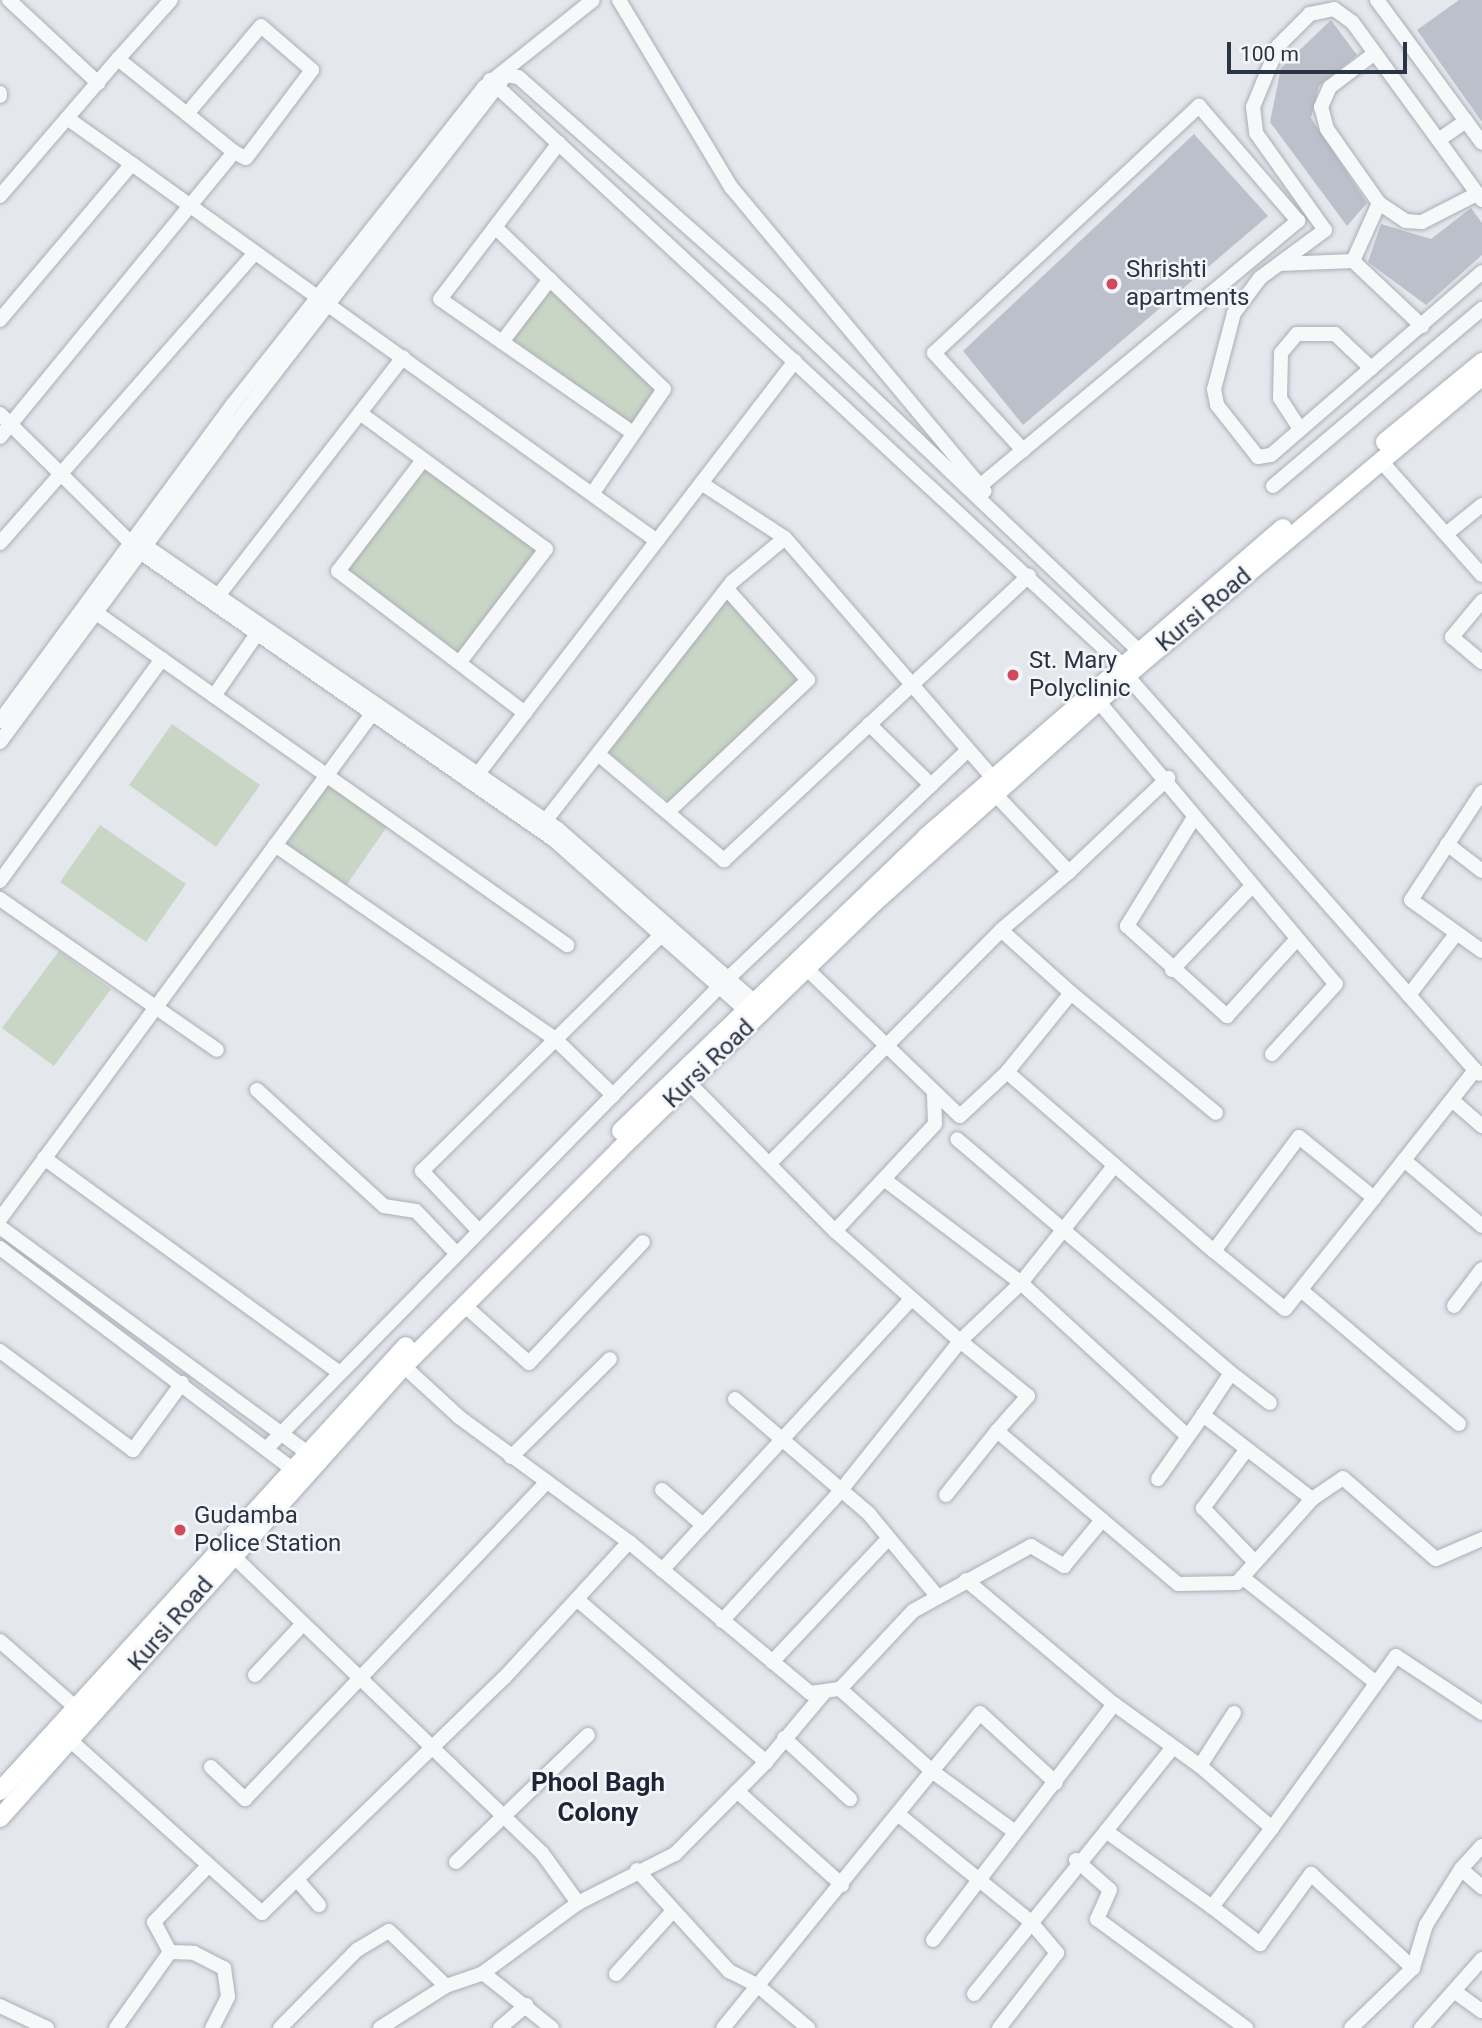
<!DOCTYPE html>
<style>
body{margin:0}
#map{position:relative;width:1482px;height:2028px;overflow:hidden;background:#e4e7ec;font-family:Roboto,sans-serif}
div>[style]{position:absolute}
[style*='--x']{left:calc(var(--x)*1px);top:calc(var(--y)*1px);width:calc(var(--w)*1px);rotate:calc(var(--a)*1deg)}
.green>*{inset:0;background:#c9d6c5}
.building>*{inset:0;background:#bbc0ca}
.roads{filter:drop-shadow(0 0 2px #a9aeb7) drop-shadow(0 0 2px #a9aeb7)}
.minor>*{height:14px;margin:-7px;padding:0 7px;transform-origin:7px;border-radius:7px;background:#f7f8fa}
.major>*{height:18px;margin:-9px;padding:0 9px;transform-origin:9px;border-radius:9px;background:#fff}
.dots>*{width:19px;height:19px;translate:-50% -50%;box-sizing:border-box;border:4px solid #f4f6f9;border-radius:50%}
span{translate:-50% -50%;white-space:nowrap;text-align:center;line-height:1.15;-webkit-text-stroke:5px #f4f6f9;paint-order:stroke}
.poi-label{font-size:24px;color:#2b3445}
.left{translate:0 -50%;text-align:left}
.street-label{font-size:24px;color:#2b3445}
.neighbourhood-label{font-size:26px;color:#1d2536;font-weight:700}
.scale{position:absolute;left:1227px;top:42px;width:180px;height:32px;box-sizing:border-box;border:4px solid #2b3445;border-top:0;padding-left:9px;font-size:21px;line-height:24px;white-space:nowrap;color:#2b3445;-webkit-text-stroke:5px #f4f6f9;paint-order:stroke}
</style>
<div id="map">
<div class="green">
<div style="clip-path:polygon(552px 289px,656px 389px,633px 425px,512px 339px)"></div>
<div style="clip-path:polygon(426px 469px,538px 550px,459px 653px,347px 569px)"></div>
<div style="clip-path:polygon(726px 598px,798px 680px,671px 803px,608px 752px)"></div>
<div style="clip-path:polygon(172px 724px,260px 785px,216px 847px,129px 785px)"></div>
<div style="clip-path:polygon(329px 784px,388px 825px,346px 886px,286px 845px)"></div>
<div style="clip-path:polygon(100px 825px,186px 884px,146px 942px,60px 882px)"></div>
<div style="clip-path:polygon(59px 951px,111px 989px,54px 1066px,2px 1028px)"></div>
</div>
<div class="building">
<div style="clip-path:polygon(1459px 0,1482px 0,1482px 122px,1417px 30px)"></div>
<div style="clip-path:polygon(1331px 20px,1357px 55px,1319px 86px,1311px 118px,1367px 203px,1347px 226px,1270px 122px,1281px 68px)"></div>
<div style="clip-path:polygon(1194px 134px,1268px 216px,1023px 425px,963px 351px)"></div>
<div style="clip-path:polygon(1471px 208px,1482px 223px,1482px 255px,1426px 305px,1368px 262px,1381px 224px,1431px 239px)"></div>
</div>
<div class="roads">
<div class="minor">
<div style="--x:9;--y:0;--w:122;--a:43"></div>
<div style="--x:619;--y:0;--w:218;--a:59.1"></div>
<div style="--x:731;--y:187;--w:396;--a:50.2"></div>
<div style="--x:1377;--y:0;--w:177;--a:53.7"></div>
<div style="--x:118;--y:59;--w:79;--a:-48.1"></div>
<div style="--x:490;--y:80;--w:858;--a:42.78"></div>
<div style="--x:1120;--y:663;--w:19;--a:6"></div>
<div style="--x:1139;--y:665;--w:16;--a:-97"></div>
<div style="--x:1137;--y:649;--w:499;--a:-136.4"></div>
<div style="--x:776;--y:305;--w:344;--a:-138.5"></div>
<div style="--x:518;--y:77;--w:15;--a:-172"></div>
<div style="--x:0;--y:93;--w:3;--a:90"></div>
<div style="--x:67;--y:118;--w:80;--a:35.3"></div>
<div style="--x:1440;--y:139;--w:32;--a:-35"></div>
<div style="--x:559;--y:143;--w:196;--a:127.3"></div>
<div style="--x:440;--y:299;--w:235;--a:34.8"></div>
<div style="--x:0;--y:196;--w:181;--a:-49.3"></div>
<div style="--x:118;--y:59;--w:88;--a:38.6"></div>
<div style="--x:187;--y:114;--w:60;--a:39"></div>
<div style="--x:234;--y:152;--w:13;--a:27"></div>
<div style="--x:246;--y:158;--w:110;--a:-53.1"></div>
<div style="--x:312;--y:70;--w:67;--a:-139.2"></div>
<div style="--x:261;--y:26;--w:115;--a:130.1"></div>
<div style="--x:1482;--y:200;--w:220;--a:-126.1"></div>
<div style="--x:1352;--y:22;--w:22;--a:-144"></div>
<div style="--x:1334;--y:9;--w:25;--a:168"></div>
<div style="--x:1310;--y:14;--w:45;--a:135"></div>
<div style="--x:1278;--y:46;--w:66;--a:112.3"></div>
<div style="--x:1253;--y:107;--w:26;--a:83"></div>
<div style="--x:1256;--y:133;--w:119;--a:54.6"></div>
<div style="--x:1325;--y:230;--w:81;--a:143.6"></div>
<div style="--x:1260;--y:278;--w:44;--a:126.6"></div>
<div style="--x:1234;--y:313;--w:79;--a:104.7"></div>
<div style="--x:1214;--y:389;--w:16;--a:79"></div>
<div style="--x:1217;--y:405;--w:66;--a:51.7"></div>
<div style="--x:1258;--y:457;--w:13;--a:-9"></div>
<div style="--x:1271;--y:455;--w:279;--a:-40.9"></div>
<div style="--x:1379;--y:203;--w:32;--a:34"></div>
<div style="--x:1406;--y:221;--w:16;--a:4"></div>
<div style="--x:1422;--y:222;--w:62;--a:-27"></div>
<div style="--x:495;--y:227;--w:234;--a:43.8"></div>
<div style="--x:664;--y:389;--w:127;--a:124.4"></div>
<div style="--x:1353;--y:261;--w:64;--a:-65.9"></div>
<div style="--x:1379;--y:203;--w:90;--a:-125.1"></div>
<div style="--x:1327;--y:129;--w:23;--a:-105"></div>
<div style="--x:1321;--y:107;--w:22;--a:-66"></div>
<div style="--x:1330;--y:87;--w:56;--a:-37.1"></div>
<div style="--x:1279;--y:264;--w:74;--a:-2.3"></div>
<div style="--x:1353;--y:261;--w:95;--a:43.3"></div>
<div style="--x:0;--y:320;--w:204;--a:-49.8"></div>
<div style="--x:132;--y:164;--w:646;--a:35.68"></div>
<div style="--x:502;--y:342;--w:79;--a:-52.7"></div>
<div style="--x:360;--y:413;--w:230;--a:36.2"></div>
<div style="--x:546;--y:549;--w:143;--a:127.3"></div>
<div style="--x:0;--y:414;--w:197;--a:44.6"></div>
<div style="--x:140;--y:552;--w:504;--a:34.82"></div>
<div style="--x:554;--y:840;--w:265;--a:41.6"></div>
<div style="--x:1300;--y:429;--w:37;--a:-123"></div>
<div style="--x:1280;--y:398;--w:45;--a:-88.7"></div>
<div style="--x:1281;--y:353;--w:25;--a:-50"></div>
<div style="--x:1297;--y:334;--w:38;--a:0"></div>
<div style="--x:1335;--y:334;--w:50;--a:43.4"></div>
<div style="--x:0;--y:437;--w:369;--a:-50.6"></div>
<div style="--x:423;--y:460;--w:140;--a:127.4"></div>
<div style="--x:338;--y:571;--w:235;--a:37.2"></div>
<div style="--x:1381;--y:461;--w:152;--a:48.5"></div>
<div style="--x:701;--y:483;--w:100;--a:33.2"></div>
<div style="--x:785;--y:538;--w:316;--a:49.1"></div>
<div style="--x:981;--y:485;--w:413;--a:-39.8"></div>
<div style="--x:1298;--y:221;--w:152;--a:-130.7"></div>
<div style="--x:1199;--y:106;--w:362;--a:137"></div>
<div style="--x:934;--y:353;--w:132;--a:47.5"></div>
<div style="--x:1273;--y:486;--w:274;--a:-40.3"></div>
<div style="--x:1446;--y:534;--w:46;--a:-38.9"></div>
<div style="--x:140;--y:542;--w:507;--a:34.47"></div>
<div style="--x:558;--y:829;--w:273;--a:41.3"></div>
<div style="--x:0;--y:543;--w:386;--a:-48.7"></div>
<div style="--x:221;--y:592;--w:297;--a:-52.2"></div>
<div style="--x:1482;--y:601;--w:47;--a:129.8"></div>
<div style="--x:1452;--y:637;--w:39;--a:40"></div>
<div style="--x:95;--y:612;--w:578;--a:35.2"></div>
<div style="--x:1127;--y:676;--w:526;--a:48.55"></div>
<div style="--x:214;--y:696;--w:75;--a:-55.3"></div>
<div style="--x:1099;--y:702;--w:368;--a:50"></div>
<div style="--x:1336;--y:984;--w:95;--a:132.4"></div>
<div style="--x:0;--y:721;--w:393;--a:-53.7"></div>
<div style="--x:233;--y:404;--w:404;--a:-51.6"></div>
<div style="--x:484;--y:87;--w:139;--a:-38.6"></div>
<div style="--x:869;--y:724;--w:87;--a:44.5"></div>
<div style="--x:0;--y:742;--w:385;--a:-53.5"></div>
<div style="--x:229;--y:432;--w:445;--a:-52.2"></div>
<div style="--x:598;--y:754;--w:165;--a:40.1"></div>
<div style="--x:724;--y:860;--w:417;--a:-43"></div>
<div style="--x:474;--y:779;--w:527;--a:-52.48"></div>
<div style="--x:1482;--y:792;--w:129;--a:123.3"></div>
<div style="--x:1411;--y:900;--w:87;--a:35.7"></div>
<div style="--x:669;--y:811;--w:191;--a:-43.3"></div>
<div style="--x:808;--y:680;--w:122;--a:-131.7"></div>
<div style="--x:1193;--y:819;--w:126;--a:121.7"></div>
<div style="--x:1127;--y:926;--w:135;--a:42"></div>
<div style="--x:1227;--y:1016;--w:104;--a:-47.7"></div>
<div style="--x:546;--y:820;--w:302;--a:-52"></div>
<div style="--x:732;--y:582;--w:69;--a:-39.7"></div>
<div style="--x:1447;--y:844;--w:44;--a:37.6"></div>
<div style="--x:275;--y:845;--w:341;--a:34.7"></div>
<div style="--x:555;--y:1039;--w:81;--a:44"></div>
<div style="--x:1069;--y:872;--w:137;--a:-43.5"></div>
<div style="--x:0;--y:881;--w:275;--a:-53.9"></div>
<div style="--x:0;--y:899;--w:264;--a:34.8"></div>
<div style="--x:807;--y:969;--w:212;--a:43.9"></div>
<div style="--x:960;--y:1116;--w:64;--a:-43.1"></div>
<div style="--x:1007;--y:1072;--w:102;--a:-51"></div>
<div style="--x:1071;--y:993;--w:94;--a:-138"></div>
<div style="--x:1001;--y:930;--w:89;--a:-40.5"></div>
<div style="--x:1069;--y:872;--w:108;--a:-133.5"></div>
<div style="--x:1172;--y:970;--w:113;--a:-46.4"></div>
<div style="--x:1071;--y:993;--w:188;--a:39.6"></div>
<div style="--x:1409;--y:995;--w:78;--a:-52.3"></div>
<div style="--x:1007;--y:1072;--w:274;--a:40.9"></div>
<div style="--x:1214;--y:1251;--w:142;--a:-53.3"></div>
<div style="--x:1299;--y:1137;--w:97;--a:39.1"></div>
<div style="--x:1374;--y:1198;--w:142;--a:128.7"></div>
<div style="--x:1285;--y:1309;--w:92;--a:-140.8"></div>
<div style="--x:689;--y:1083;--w:208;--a:45.4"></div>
<div style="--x:835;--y:1231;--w:167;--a:41.3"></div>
<div style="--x:960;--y:1341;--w:84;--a:-43.6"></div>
<div style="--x:1021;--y:1283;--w:149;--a:-51.5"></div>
<div style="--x:257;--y:1090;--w:172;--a:42.4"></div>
<div style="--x:384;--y:1206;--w:32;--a:9"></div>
<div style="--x:416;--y:1211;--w:59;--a:46.4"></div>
<div style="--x:1452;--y:1100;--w:40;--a:41"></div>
<div style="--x:44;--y:1158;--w:366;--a:36"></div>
<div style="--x:1404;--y:1160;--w:102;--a:40.2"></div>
<div style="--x:770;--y:1163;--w:328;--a:-45.2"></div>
<div style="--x:885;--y:1180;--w:171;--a:37.1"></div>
<div style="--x:1021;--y:1283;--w:223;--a:42.6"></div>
<div style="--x:1374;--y:1198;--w:163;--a:-51.7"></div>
<div style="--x:1475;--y:1070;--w:6;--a:39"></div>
<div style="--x:0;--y:1219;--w:636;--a:-53.63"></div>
<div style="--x:0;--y:1227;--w:391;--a:36.3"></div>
<div style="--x:479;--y:1231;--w:83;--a:-133.5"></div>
<div style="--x:422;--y:1171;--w:339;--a:-44.6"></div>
<div style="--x:835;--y:1231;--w:146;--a:-46.9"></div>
<div style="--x:935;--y:1124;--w:32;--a:-92"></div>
<div style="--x:0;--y:1248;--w:378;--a:37.1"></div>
<div style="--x:1301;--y:1290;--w:207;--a:40.3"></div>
<div style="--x:464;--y:1305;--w:87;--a:41.7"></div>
<div style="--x:529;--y:1363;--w:166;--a:-46.7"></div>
<div style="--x:1454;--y:1306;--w:46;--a:-52.9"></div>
<div style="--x:0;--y:1351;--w:166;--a:36.7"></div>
<div style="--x:133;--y:1450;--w:83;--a:-53.8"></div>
<div style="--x:396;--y:1359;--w:86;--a:42.6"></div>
<div style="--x:459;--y:1417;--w:211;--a:36.3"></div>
<div style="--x:629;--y:1542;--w:236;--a:39.8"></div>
<div style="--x:810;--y:1693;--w:30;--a:-8"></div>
<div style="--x:840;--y:1689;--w:123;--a:41.7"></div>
<div style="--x:932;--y:1771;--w:331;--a:129.1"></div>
<div style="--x:1231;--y:1373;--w:49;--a:37.6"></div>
<div style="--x:735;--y:1399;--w:177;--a:40.6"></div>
<div style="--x:869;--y:1514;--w:108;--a:50.3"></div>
<div style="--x:268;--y:1447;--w:644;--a:-45.57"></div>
<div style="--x:719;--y:987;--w:341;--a:-43.6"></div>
<div style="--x:1247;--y:1449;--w:74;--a:126.7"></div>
<div style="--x:1203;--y:1508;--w:75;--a:46.1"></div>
<div style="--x:511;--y:1457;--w:139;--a:-44.7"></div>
<div style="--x:1158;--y:1479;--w:78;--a:-54.9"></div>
<div style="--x:662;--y:1490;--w:54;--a:40.5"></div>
<div style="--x:946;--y:1495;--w:82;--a:-51.4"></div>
<div style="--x:1312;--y:1499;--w:37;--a:-34"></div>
<div style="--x:1343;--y:1478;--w:123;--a:41.1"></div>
<div style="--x:1436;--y:1559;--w:50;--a:-23.5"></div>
<div style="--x:227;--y:1550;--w:437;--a:43.9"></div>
<div style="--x:542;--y:1853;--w:62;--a:54.2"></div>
<div style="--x:662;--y:1570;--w:368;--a:-47.4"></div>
<div style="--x:1242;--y:1577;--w:169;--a:38.3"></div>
<div style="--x:966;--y:1580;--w:193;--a:40"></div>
<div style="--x:1114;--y:1704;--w:106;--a:35.8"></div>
<div style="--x:1200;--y:1766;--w:95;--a:40.7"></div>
<div style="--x:1272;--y:1828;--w:99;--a:127.2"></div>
<div style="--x:1212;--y:1907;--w:130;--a:-144.4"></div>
<div style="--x:1106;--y:1831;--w:107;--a:-51.4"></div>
<div style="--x:579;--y:1601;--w:247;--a:40.7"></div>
<div style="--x:722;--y:1621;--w:172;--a:-47.6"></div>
<div style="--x:838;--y:1494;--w:196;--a:-51.4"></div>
<div style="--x:960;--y:1341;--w:87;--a:39"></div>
<div style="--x:1028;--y:1396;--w:47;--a:131.5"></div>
<div style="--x:997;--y:1431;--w:237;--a:40.2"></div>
<div style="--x:1178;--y:1584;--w:59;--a:-1"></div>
<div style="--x:1237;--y:1583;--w:113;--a:-48.2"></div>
<div style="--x:1312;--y:1499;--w:138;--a:-142.4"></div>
<div style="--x:1203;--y:1415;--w:50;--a:-56.3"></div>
<div style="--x:1231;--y:1373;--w:360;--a:-139.5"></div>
<div style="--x:0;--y:1641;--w:98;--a:41.3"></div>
<div style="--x:772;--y:1662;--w:169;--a:-46.7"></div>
<div style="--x:255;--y:1675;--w:67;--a:-46.8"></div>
<div style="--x:840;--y:1689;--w:107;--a:-46.9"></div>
<div style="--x:913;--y:1611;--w:135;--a:-28.8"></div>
<div style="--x:1031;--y:1546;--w:39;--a:31"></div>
<div style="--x:1064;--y:1566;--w:60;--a:-50.4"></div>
<div style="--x:784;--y:1738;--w:90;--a:42.7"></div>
<div style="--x:71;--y:1741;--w:257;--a:42"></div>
<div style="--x:262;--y:1913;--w:337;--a:-44.2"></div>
<div style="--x:504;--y:1678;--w:185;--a:-47.4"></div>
<div style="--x:1200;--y:1766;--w:63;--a:-57.3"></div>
<div style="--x:211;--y:1767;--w:47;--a:43.3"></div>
<div style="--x:245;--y:1799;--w:435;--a:-46.4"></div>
<div style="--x:737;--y:1791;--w:141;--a:41.8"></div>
<div style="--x:899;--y:1815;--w:169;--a:39"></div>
<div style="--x:1030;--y:1921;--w:42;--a:49.8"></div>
<div style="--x:1057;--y:1953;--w:95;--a:127.7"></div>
<div style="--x:1272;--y:1828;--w:212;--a:-54.2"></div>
<div style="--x:1396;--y:1656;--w:103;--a:33.5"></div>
<div style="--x:1015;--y:1832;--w:103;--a:-143.7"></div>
<div style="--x:932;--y:1771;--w:75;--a:-50.4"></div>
<div style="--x:980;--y:1713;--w:103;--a:42.6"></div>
<div style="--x:1076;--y:1860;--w:45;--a:41.4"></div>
<div style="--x:1110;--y:1890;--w:32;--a:114"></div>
<div style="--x:1097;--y:1919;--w:185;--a:36.2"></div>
<div style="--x:456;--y:1862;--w:183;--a:-43.9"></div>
<div style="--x:1461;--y:1869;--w:31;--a:-48"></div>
<div style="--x:637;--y:1870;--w:137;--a:47.7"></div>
<div style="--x:729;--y:1971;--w:31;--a:27"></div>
<div style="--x:757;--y:1985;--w:67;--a:40.1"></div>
<div style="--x:298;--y:1881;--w:32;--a:49"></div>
<div style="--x:1212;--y:1907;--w:61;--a:37.6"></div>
<div style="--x:1260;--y:1944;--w:87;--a:-53.9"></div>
<div style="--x:1311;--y:1874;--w:139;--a:42.7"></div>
<div style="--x:1413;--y:1968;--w:86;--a:135.9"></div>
<div style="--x:933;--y:1940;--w:297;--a:-52.5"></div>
<div style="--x:170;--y:1952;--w:24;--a:2"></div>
<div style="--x:194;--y:1953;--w:34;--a:27"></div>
<div style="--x:224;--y:1968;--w:29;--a:82"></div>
<div style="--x:228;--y:1997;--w:35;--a:117"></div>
<div style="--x:170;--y:1952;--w:34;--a:-118"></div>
<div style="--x:154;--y:1922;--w:78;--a:-46"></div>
<div style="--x:1413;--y:1968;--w:45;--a:-73.2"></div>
<div style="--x:1426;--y:1925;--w:66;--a:-58"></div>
<div style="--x:1461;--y:1869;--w:28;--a:41"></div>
<div style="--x:483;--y:1973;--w:118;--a:-36.4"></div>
<div style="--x:578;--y:1903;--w:109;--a:-26.8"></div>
<div style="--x:675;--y:1854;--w:129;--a:-45.3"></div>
<div style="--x:766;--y:1762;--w:90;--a:-50"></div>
<div style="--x:616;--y:1974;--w:84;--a:-47.9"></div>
<div style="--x:1454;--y:1991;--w:34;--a:36"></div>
<div style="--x:974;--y:1994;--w:210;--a:-51"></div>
<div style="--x:0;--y:2006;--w:52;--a:25.1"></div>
<div style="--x:116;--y:2028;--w:93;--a:-54.6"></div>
<div style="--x:280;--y:2028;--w:110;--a:-45.4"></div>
<div style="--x:357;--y:1950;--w:37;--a:-31"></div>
<div style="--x:389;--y:1931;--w:79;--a:44"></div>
<div style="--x:446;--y:1986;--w:39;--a:-19"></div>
<div style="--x:483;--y:1973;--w:88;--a:38.6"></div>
<div style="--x:380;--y:2028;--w:78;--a:-32.5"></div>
<div style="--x:500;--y:2028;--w:35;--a:-41"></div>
<div style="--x:1421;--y:2028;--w:92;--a:-48.5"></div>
</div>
<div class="major">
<div style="--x:1385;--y:442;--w:126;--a:-39.5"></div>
<div style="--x:621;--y:1131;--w:424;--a:-43.9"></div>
<div style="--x:926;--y:837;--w:472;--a:-40.9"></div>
<div style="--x:0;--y:1791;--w:602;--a:-47.62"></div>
<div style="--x:0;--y:1818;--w:605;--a:-48.22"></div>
<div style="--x:403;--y:1367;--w:305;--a:-45.1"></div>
<div style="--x:618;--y:1151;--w:359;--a:-44.1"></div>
<div style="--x:876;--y:901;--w:353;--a:-41.9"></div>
<div style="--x:1139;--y:665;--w:449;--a:-40.1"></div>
</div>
</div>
<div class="dots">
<div style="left:1112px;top:284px;background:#d1495b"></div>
<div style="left:1013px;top:675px;background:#d1495b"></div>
<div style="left:180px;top:1530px;background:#d1495b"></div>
</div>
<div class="poi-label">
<span class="left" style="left:1126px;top:284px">Shrishti<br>apartments</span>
<span class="left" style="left:1029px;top:675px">St. Mary<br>Polyclinic</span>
<span class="left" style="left:194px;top:1530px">Gudamba<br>Police Station</span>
</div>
<div class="street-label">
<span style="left:1204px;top:610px;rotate:-40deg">Kursi Road</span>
<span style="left:709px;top:1064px;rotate:-44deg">Kursi Road</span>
<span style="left:171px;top:1624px;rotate:-49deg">Kursi Road</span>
</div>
<div class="neighbourhood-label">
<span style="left:598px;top:1798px">Phool Bagh<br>Colony</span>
</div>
<div class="scale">100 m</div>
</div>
